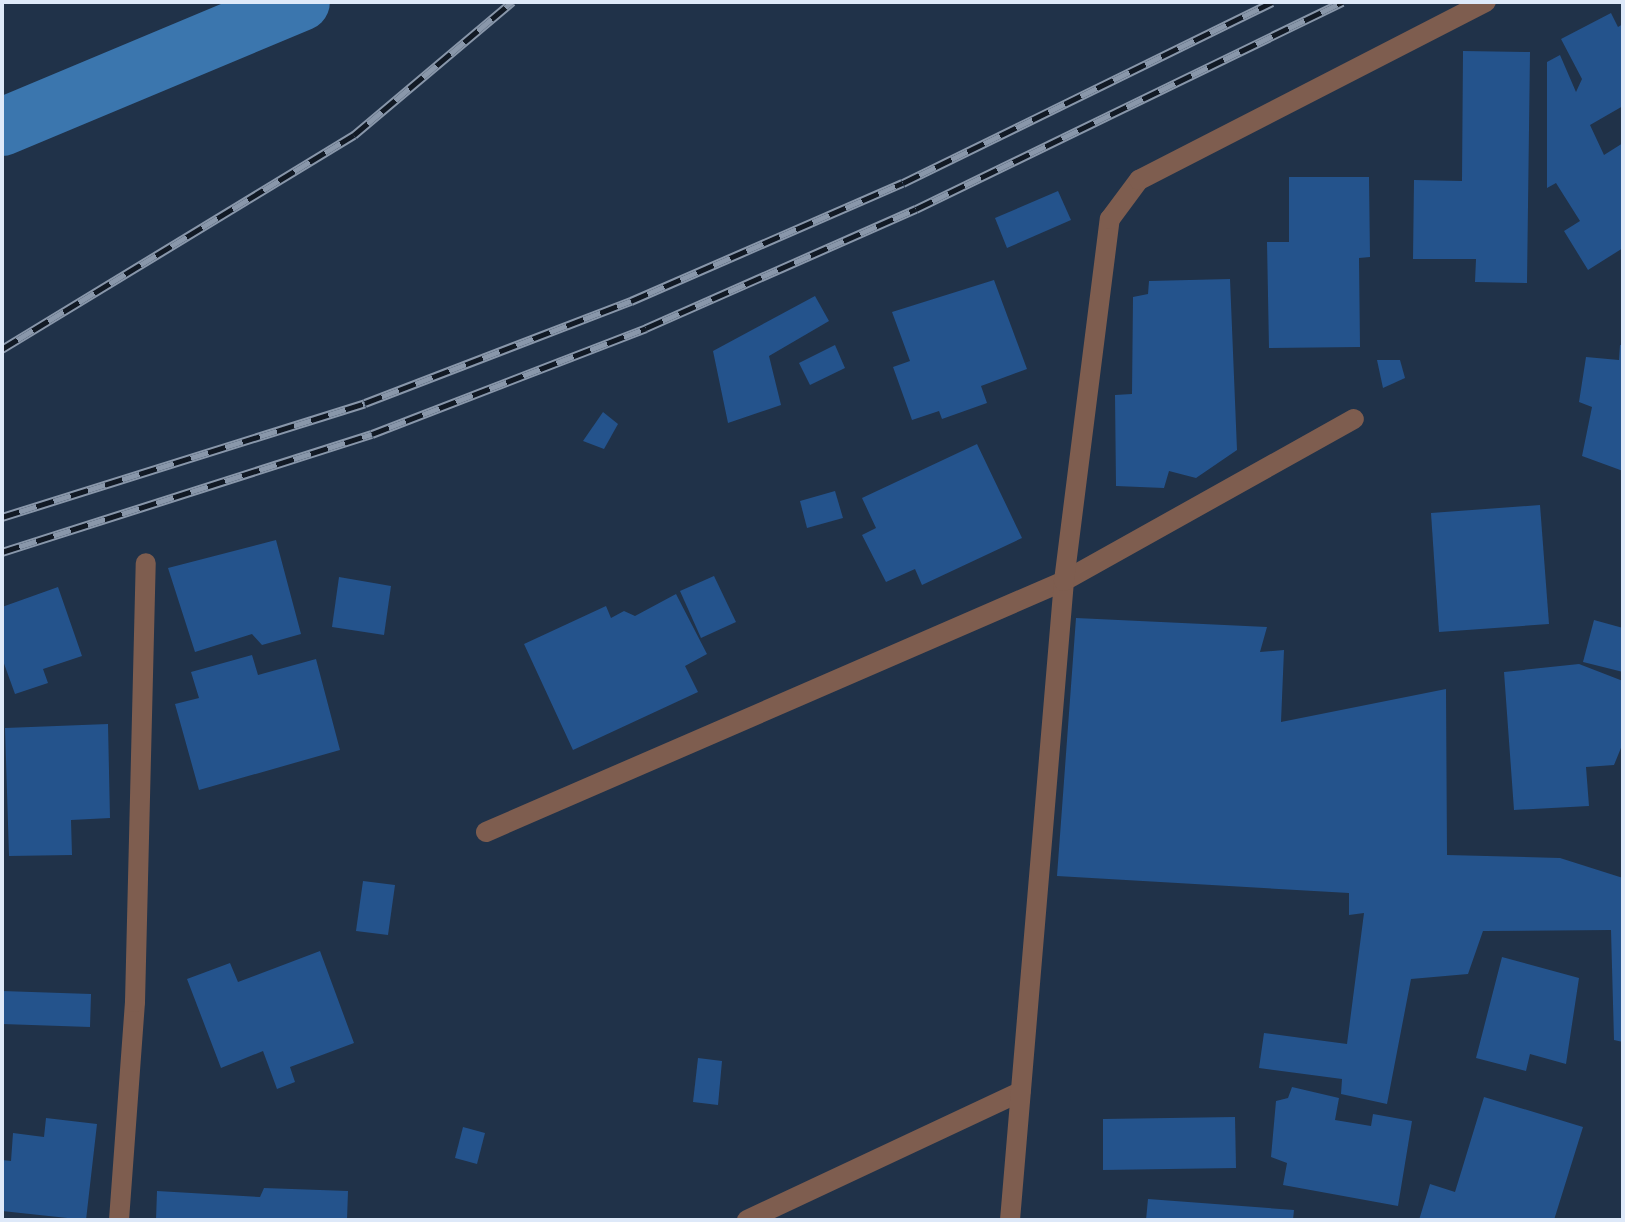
<!DOCTYPE html>
<style>
body{margin:0}
#map{position:relative;width:1625px;height:1222px;overflow:hidden;background:#203249;font-family:"Noto Sans",sans-serif}
div>[style]{position:absolute}
[style*='--x']{left:calc(var(--x)*1px);top:calc(var(--y)*1px);width:calc(var(--w)*1px);rotate:calc(var(--a)*1deg)}
.canal>*{height:58px;margin:-29px;padding:0 29px;transform-origin:29px;border-radius:29px;background:#3b76ae}
.building>*{inset:0;background:#24538c}
.minor>*{height:20px;margin:-10px;padding:0 10px;transform-origin:10px;border-radius:10px;background:#7e5d4f}
.rail>*{height:9px;margin-top:-4.5px;transform-origin:0;background:repeating-linear-gradient(90deg,#111924 0 18px,#8997aa 0 36px);box-sizing:border-box;border-block:2px solid #8997aa}
span{translate:-50% -50%;white-space:nowrap;text-align:center;line-height:1.15;-webkit-text-stroke:6px #111924;paint-order:stroke}
.frame{position:absolute;inset:0;border:4px solid #dee9f9;pointer-events:none}
</style>
<div id="map">
<div class="canal">
<div style="--x:2;--y:127;--w:324;--a:-22.7"></div>
</div>
<div class="building">
<div style="clip-path:polygon(1611px 13px,1618px 27px,1623px 24px,1623px 106px,1590px 125px,1604px 155px,1623px 143px,1623px 248px,1588px 270px,1564px 231px,1580px 221px,1556px 183px,1547px 188px,1547px 62px,1560px 55px,1576px 92px,1582px 79px,1561px 39px)"></div>
<div style="clip-path:polygon(1463px 51px,1530px 52px,1527px 283px,1475px 282px,1476px 259px,1413px 259px,1414px 180px,1462px 181px)"></div>
<div style="clip-path:polygon(1289px 177px,1369px 177px,1370px 257px,1359px 258px,1360px 347px,1269px 348px,1267px 242px,1289px 242px)"></div>
<div style="clip-path:polygon(1058px 191px,1071px 220px,1007px 248px,995px 218px)"></div>
<div style="clip-path:polygon(1230px 279px,1237px 450px,1196px 478px,1169px 471px,1164px 488px,1116px 486px,1115px 395px,1132px 394px,1133px 297px,1148px 294px,1149px 281px)"></div>
<div style="clip-path:polygon(994px 280px,1027px 369px,981px 386px,987px 403px,942px 419px,939px 411px,912px 420px,893px 367px,910px 361px,892px 312px)"></div>
<div style="clip-path:polygon(815px 296px,829px 321px,769px 356px,781px 405px,728px 423px,713px 351px)"></div>
<div style="clip-path:polygon(835px 345px,845px 368px,810px 385px,799px 363px)"></div>
<div style="clip-path:polygon(1620px 345px,1623px 345px,1623px 471px,1582px 456px,1592px 407px,1579px 402px,1586px 357px,1619px 360px)"></div>
<div style="clip-path:polygon(1377px 360px,1400px 360px,1405px 378px,1383px 388px)"></div>
<div style="clip-path:polygon(603px 412px,618px 424px,604px 449px,583px 441px)"></div>
<div style="clip-path:polygon(977px 444px,1022px 538px,922px 585px,915px 569px,886px 582px,862px 535px,876px 528px,862px 498px)"></div>
<div style="clip-path:polygon(835px 491px,843px 518px,807px 528px,800px 501px)"></div>
<div style="clip-path:polygon(1540px 505px,1549px 624px,1439px 632px,1431px 513px)"></div>
<div style="clip-path:polygon(276px 540px,301px 634px,262px 645px,252px 634px,195px 652px,168px 568px)"></div>
<div style="clip-path:polygon(714px 576px,736px 622px,701px 638px,680px 591px)"></div>
<div style="clip-path:polygon(339px 577px,391px 586px,384px 635px,332px 627px)"></div>
<div style="clip-path:polygon(58px 587px,82px 656px,43px 669px,48px 683px,15px 694px,2px 658px,2px 607px)"></div>
<div style="clip-path:polygon(676px 594px,707px 654px,685px 666px,698px 692px,573px 750px,524px 644px,606px 606px,611px 618px,624px 611px,635px 616px)"></div>
<div style="clip-path:polygon(1076px 618px,1267px 627px,1260px 652px,1284px 650px,1281px 722px,1446px 689px,1447px 855px,1560px 858px,1623px 878px,1623px 1042px,1614px 1040px,1611px 930px,1483px 931px,1468px 974px,1411px 979px,1387px 1104px,1341px 1094px,1342px 1079px,1259px 1068px,1264px 1033px,1347px 1044px,1364px 913px,1349px 915px,1349px 893px,1057px 876px)"></div>
<div style="clip-path:polygon(1594px 620px,1623px 628px,1623px 672px,1583px 662px)"></div>
<div style="clip-path:polygon(252px 655px,258px 675px,316px 659px,340px 750px,199px 790px,175px 704px,199px 698px,191px 672px)"></div>
<div style="clip-path:polygon(1579px 664px,1623px 681px,1623px 743px,1614px 765px,1586px 767px,1589px 806px,1514px 810px,1504px 672px)"></div>
<div style="clip-path:polygon(108px 724px,110px 818px,71px 820px,72px 855px,9px 856px,5px 728px)"></div>
<div style="clip-path:polygon(363px 881px,395px 885px,388px 935px,356px 931px)"></div>
<div style="clip-path:polygon(320px 951px,354px 1043px,290px 1067px,295px 1082px,277px 1089px,263px 1051px,221px 1068px,187px 979px,230px 963px,238px 982px)"></div>
<div style="clip-path:polygon(1502px 957px,1579px 978px,1566px 1064px,1530px 1054px,1526px 1071px,1476px 1058px)"></div>
<div style="clip-path:polygon(2px 991px,91px 994px,90px 1027px,2px 1024px)"></div>
<div style="clip-path:polygon(698px 1058px,722px 1061px,718px 1105px,693px 1102px)"></div>
<div style="clip-path:polygon(1292px 1087px,1339px 1098px,1335px 1120px,1371px 1126px,1373px 1114px,1412px 1121px,1398px 1206px,1283px 1185px,1287px 1163px,1271px 1157px,1276px 1101px,1288px 1098px)"></div>
<div style="clip-path:polygon(1484px 1097px,1583px 1127px,1554px 1220px,1419px 1220px,1430px 1184px,1455px 1192px)"></div>
<div style="clip-path:polygon(1235px 1117px,1236px 1168px,1103px 1170px,1103px 1119px)"></div>
<div style="clip-path:polygon(46px 1118px,97px 1124px,86px 1220px,2px 1211px,2px 1160px,11px 1161px,13px 1133px,44px 1137px)"></div>
<div style="clip-path:polygon(463px 1127px,485px 1133px,477px 1164px,455px 1158px)"></div>
<div style="clip-path:polygon(264px 1188px,348px 1191px,347px 1220px,156px 1220px,157px 1191px,260px 1197px)"></div>
<div style="clip-path:polygon(1148px 1199px,1294px 1210px,1293px 1220px,1146px 1220px)"></div>
</div>
<div class="minor">
<div style="--x:486;--y:832;--w:630;--a:-23.47"></div>
<div style="--x:1064;--y:581;--w:332;--a:-29.2"></div>
<div style="--x:119;--y:1220;--w:219;--a:-85.8"></div>
<div style="--x:135;--y:1002;--w:439;--a:-88.6"></div>
<div style="--x:747;--y:1220;--w:302;--a:-25.1"></div>
<div style="--x:1010;--y:1220;--w:641;--a:-85.17"></div>
<div style="--x:1064;--y:581;--w:365;--a:-82.8"></div>
<div style="--x:1110;--y:219;--w:49;--a:-53.4"></div>
<div style="--x:1139;--y:180;--w:390;--a:-27.2"></div>
</div>
<div class="rail">
<div style="--x:2;--y:349;--w:412;--a:-31.3"></div>
<div style="--x:354;--y:135;--w:207;--a:-40.1"></div>
<div style="--x:2;--y:517;--w:380;--a:-17.4"></div>
<div style="--x:365;--y:403;--w:285;--a:-21"></div>
<div style="--x:631;--y:301;--w:296;--a:-23.5"></div>
<div style="--x:903;--y:183;--w:411;--a:-26.1"></div>
<div style="--x:2;--y:552;--w:388;--a:-17.7"></div>
<div style="--x:372;--y:434;--w:294;--a:-21.1"></div>
<div style="--x:646;--y:328;--w:295;--a:-23.8"></div>
<div style="--x:916;--y:209;--w:474;--a:-25.9"></div>
</div>
<div class="frame"></div>
</div>
